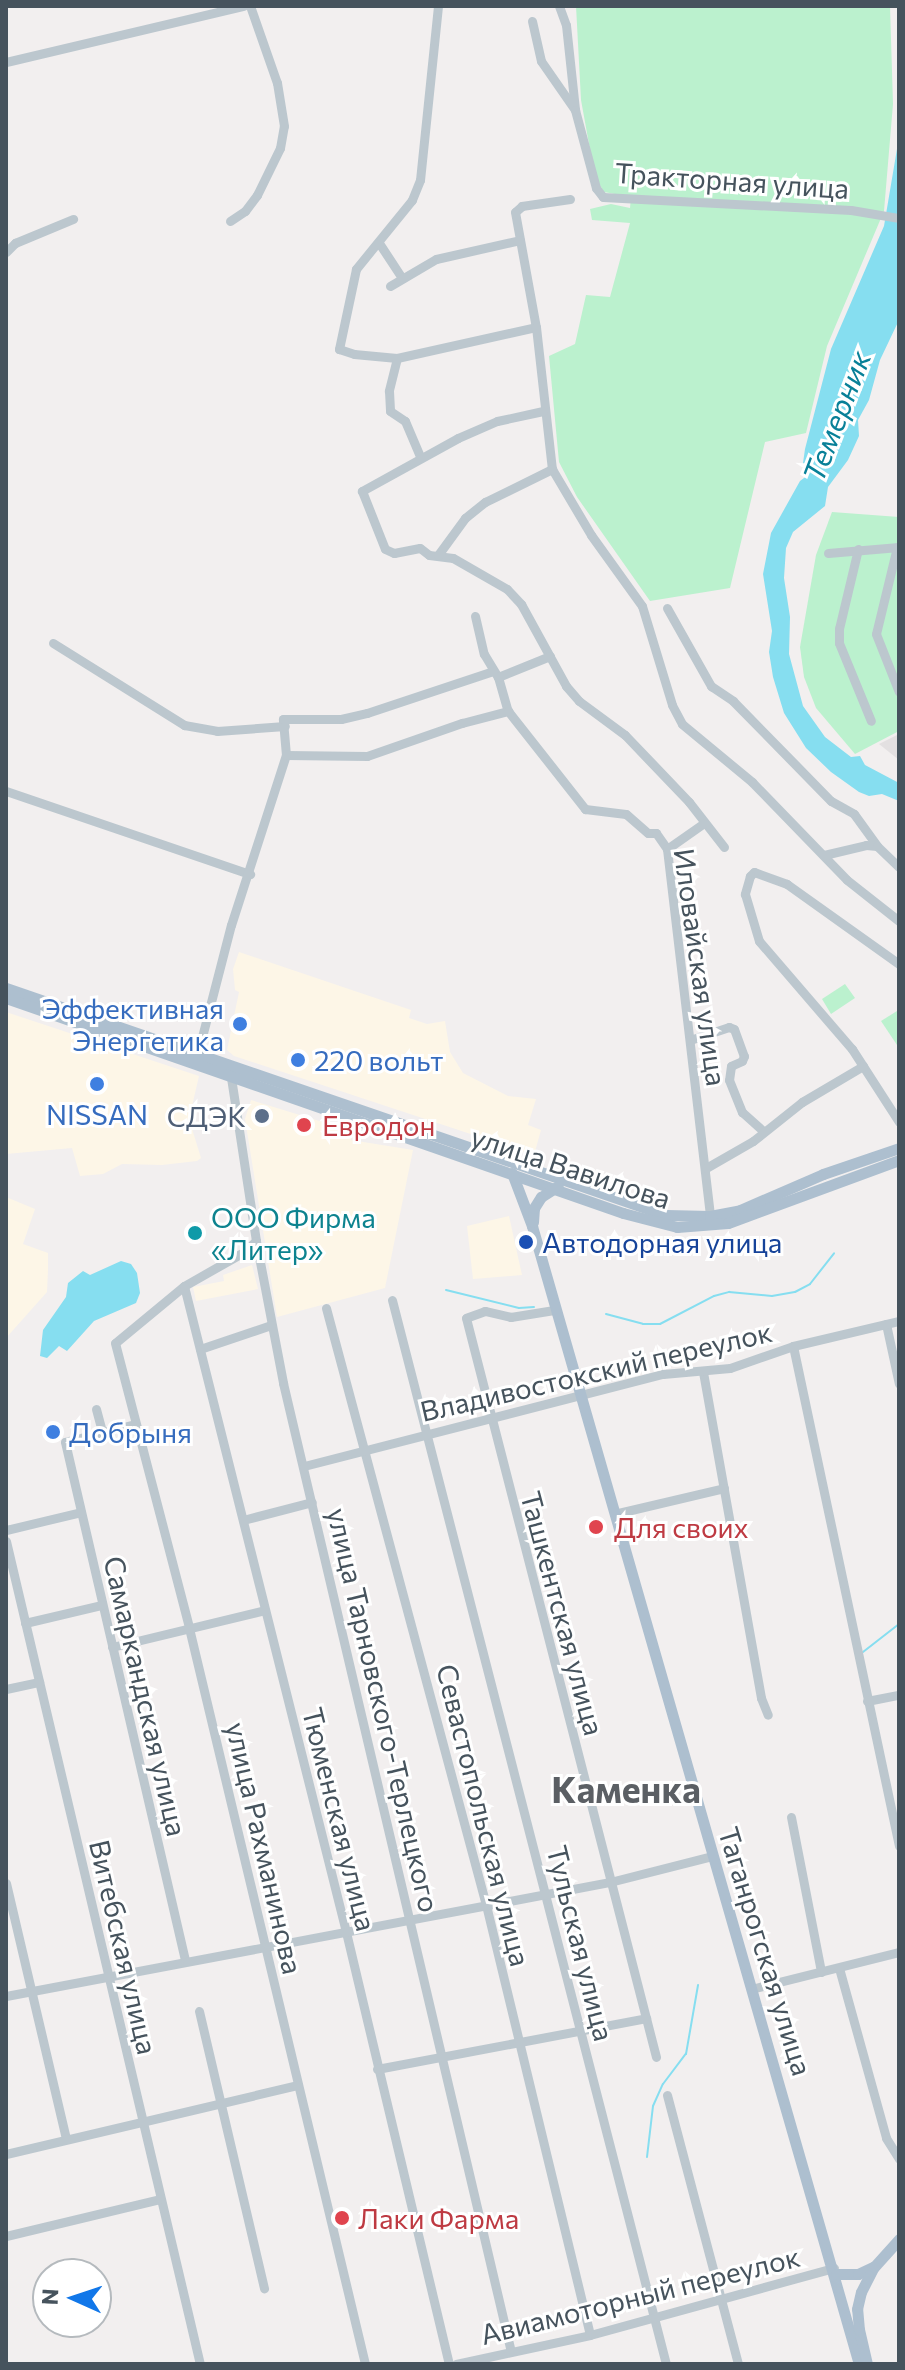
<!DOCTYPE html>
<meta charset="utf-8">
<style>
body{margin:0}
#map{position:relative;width:905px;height:2370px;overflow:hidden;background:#f2efef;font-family:Commissioner,sans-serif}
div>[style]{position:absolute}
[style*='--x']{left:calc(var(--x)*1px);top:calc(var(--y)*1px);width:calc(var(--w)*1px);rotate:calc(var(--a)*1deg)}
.commercial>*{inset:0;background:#fdf6e7}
.education>*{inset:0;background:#e3e0e1}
.green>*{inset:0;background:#bbf1ce}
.water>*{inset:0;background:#86def0}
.stream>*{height:2px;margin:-1px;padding:0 1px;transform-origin:1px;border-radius:1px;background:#86def0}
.minor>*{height:9px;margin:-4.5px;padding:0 4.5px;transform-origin:4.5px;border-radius:4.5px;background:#bcc7ce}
.major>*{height:11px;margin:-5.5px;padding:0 5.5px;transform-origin:5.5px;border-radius:5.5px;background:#adbfcf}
.dots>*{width:22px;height:22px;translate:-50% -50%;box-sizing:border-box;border:4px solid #fff;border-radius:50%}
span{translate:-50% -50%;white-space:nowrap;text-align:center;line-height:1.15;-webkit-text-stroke:6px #fff;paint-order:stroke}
.street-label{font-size:28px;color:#46535d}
.shop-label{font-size:28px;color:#366cbe}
.right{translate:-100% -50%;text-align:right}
.left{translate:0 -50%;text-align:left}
.service-label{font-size:28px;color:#4e5e75}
.health-label{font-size:28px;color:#be3a42}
.culture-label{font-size:28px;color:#0d838f}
.transit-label{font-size:28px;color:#164399}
.water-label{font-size:30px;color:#088098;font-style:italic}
.district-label{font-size:36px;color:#5b5f64;font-weight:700}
.frame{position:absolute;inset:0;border:8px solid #46535d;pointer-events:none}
.north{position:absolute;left:32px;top:2258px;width:80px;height:80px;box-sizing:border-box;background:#fff;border:2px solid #b5babe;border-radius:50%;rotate:273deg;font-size:22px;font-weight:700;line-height:32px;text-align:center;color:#46535d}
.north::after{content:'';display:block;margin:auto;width:28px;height:36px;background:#1177e9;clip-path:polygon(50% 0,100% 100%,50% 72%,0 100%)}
</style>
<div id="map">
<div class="commercial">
<div style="clip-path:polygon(239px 952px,411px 1010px,409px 1018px,427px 1024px,445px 1021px,450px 1052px,463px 1073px,508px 1096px,536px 1099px,528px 1125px,541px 1130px,534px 1155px,234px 1056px,227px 1050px,239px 992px,235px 990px,233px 969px)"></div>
<div style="clip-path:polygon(6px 1012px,199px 1076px,189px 1119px,201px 1158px,197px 1161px,162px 1165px,122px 1164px,103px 1174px,80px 1176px,72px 1148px,6px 1154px)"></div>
<div style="clip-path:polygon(251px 1100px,352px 1131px,351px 1140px,413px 1150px,385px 1288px,277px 1317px,245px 1119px)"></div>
<div style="clip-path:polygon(6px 1197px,35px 1209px,23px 1244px,48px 1253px,48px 1270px,47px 1292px,6px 1338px)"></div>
<div style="clip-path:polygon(509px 1216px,522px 1275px,473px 1279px,467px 1226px)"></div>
<div style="clip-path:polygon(252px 1265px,258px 1289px,196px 1301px,193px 1287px,224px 1281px,223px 1275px)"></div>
</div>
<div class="education">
<div style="clip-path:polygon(899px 734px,899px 760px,879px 744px)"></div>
</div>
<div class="green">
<div style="clip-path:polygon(576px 6px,890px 6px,893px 104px,884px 211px,827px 346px,806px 433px,765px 442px,730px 588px,650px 601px,577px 497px,559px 462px,549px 356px,575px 344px,586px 295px,610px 297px,630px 223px,592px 220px,590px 209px,611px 204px,630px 208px,631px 197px,604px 192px,595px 177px,581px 100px)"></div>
<div style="clip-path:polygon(832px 512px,899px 517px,899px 731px,855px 754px,816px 708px,804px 677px,800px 647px,816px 555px)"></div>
<div style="clip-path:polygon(845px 984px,855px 998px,831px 1014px,822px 999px)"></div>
<div style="clip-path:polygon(897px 1011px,899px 1014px,899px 1048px,881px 1021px)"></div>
</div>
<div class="water">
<div style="clip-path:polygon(899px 137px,899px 320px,880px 360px,869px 400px,858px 420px,859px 436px,848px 460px,828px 487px,825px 506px,793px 532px,786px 548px,784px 578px,790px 617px,789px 654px,803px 706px,825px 737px,851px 757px,860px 756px,865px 765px,899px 783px,899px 801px,882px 794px,869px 796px,859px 792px,831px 772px,806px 748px,784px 713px,773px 677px,769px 652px,772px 631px,763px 574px,771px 533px,800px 481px,808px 475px,803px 463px,805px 449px,831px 349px,884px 226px)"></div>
<div style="clip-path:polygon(121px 1261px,131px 1264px,137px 1273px,140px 1293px,136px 1303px,94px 1321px,67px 1351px,59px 1346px,47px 1358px,40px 1356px,43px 1330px,66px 1297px,68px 1283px,83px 1271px,90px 1275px)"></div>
</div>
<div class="stream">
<div style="--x:446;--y:1290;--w:75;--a:13.9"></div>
<div style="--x:519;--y:1308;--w:15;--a:-4"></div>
<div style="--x:606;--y:1314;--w:38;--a:15"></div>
<div style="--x:643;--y:1324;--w:17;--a:0"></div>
<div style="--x:660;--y:1324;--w:61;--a:-27.4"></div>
<div style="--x:714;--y:1296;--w:16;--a:-15"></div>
<div style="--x:729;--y:1292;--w:43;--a:5.3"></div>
<div style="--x:772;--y:1296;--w:23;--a:-10"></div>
<div style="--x:795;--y:1292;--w:17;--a:-28"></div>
<div style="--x:810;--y:1284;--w:39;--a:-52"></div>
<div style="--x:863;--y:1652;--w:46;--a:-37.9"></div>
<div style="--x:647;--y:2157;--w:51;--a:-83.3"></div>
<div style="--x:653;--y:2106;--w:24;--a:-66"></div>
<div style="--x:663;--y:2084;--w:38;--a:-53"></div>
<div style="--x:686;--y:2054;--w:70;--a:-80.1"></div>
</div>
<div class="minor">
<div style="--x:438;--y:6;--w:175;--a:95.9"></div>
<div style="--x:420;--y:180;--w:22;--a:112"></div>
<div style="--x:412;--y:200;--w:89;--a:129.1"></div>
<div style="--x:356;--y:269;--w:82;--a:102"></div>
<div style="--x:339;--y:349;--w:16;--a:18"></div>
<div style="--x:354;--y:354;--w:43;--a:5.3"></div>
<div style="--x:397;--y:358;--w:142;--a:-12.6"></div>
<div style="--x:559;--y:6;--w:20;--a:70"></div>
<div style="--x:566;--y:25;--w:84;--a:83.9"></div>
<div style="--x:532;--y:21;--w:41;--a:77.3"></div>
<div style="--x:541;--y:61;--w:60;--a:55.2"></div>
<div style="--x:575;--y:110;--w:81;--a:74.9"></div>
<div style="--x:596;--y:188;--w:11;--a:52"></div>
<div style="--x:603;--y:197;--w:248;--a:3"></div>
<div style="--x:851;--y:210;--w:49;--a:9.5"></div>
<div style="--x:6;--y:62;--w:244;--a:-13.3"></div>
<div style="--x:570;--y:199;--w:49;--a:171.7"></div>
<div style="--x:522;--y:206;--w:9;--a:139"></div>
<div style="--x:515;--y:212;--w:117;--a:79.7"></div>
<div style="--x:536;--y:327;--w:143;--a:83.6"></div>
<div style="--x:552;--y:469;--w:77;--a:59.4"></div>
<div style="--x:591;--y:535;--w:87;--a:54.3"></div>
<div style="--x:642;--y:606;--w:103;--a:73.1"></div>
<div style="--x:672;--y:705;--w:21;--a:62"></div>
<div style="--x:682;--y:724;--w:91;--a:39.6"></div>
<div style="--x:752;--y:782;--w:136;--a:45.9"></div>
<div style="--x:847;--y:880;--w:66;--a:38.3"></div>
<div style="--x:230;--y:221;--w:18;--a:-34"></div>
<div style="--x:245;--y:211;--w:20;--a:-53"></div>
<div style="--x:257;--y:195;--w:52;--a:-63.9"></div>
<div style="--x:280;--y:148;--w:22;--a:-80"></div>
<div style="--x:284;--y:126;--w:44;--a:-99.2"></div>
<div style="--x:277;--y:83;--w:82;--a:-109.3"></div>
<div style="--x:379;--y:243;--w:42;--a:56.7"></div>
<div style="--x:6;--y:252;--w:13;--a:-45"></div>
<div style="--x:15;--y:243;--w:63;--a:-22.5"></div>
<div style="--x:390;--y:286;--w:53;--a:-30.4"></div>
<div style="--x:436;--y:259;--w:86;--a:-12.7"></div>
<div style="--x:397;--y:358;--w:34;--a:104"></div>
<div style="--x:389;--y:391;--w:20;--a:87"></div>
<div style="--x:390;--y:411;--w:18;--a:34"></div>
<div style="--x:405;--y:421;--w:38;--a:67"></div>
<div style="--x:543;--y:411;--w:47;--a:167.7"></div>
<div style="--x:497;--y:421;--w:43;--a:156.4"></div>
<div style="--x:458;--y:438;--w:110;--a:151.1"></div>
<div style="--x:362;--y:491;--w:62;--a:68.4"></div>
<div style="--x:385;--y:549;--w:10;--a:24"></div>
<div style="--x:394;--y:553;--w:26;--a:-11"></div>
<div style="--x:420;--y:548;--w:11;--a:38"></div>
<div style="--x:429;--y:555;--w:24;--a:7"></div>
<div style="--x:453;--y:558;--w:62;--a:29.9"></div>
<div style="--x:507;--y:589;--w:21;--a:47"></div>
<div style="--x:521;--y:604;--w:94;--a:61.2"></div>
<div style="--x:566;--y:686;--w:20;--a:49"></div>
<div style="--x:579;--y:701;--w:57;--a:36.5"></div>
<div style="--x:625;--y:735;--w:93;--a:46.3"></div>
<div style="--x:689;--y:802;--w:57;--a:52.1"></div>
<div style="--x:897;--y:547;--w:89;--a:103.6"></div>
<div style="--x:876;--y:634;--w:62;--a:68.4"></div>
<div style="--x:858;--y:549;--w:82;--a:103.4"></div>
<div style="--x:839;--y:629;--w:14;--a:90"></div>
<div style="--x:839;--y:643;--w:84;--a:67.7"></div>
<div style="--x:828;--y:553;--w:71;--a:-4.8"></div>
<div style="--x:438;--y:555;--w:46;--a:-53.9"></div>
<div style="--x:465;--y:518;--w:26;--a:-39"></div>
<div style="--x:485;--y:502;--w:75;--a:-26.2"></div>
<div style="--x:667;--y:608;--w:90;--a:60.6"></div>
<div style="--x:711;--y:686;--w:27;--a:34"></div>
<div style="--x:733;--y:701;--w:140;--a:45.6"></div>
<div style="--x:831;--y:801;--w:26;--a:29"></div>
<div style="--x:854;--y:814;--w:39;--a:54"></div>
<div style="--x:475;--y:616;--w:39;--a:77"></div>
<div style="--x:484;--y:654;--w:27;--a:59"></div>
<div style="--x:498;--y:677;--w:35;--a:74"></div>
<div style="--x:53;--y:643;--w:155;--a:32"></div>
<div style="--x:184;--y:725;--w:34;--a:10"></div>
<div style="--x:217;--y:731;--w:68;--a:-4.2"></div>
<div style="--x:498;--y:677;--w:56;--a:-22"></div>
<div style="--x:286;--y:755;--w:81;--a:0.7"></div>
<div style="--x:367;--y:756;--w:101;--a:-19.2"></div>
<div style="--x:462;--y:723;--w:48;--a:-14.6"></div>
<div style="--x:508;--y:711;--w:125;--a:51.8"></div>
<div style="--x:585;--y:809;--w:41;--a:7"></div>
<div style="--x:626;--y:814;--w:29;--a:41"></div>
<div style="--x:648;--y:833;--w:8;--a:0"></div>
<div style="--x:656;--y:833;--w:19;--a:55"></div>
<div style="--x:667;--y:849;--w:370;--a:83.3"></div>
<div style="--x:6;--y:791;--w:258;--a:18.8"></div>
<div style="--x:667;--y:849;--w:45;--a:-35.1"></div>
<div style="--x:824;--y:855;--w:43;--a:-13.4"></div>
<div style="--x:866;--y:845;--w:11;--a:5"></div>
<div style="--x:877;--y:846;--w:30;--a:44"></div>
<div style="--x:899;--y:964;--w:138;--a:-144.5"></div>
<div style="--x:787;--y:884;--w:35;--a:-160"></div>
<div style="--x:754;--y:872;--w:6;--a:135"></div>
<div style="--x:750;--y:876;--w:19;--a:106"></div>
<div style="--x:745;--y:894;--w:49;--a:73.4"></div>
<div style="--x:759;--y:941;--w:143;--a:49.3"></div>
<div style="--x:852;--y:1049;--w:87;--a:57.2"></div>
<div style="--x:690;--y:1040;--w:41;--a:-18.4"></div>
<div style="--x:729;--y:1027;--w:5;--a:22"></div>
<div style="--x:734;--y:1029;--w:29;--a:70"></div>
<div style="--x:744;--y:1056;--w:5;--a:112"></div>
<div style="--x:742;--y:1061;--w:12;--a:156"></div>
<div style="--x:731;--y:1066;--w:14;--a:98"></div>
<div style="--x:729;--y:1080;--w:35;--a:68"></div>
<div style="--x:742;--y:1112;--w:28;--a:42"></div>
<div style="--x:196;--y:1060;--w:139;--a:-75.5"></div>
<div style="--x:231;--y:925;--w:179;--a:-72.1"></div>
<div style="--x:286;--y:755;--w:36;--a:-95"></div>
<div style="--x:283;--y:719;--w:58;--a:0"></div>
<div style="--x:341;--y:719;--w:27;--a:-13"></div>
<div style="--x:367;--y:713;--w:133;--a:-18.4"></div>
<div style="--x:230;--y:1071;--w:172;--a:81.3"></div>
<div style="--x:256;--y:1241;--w:145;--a:79.2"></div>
<div style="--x:283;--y:1383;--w:995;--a:76.76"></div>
<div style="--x:706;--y:1168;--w:54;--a:-29.9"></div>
<div style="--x:753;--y:1141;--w:63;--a:-38.5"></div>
<div style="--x:802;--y:1102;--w:71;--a:-30.5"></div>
<div style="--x:256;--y:1241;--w:18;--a:139"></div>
<div style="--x:242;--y:1253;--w:67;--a:150.4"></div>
<div style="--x:184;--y:1286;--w:89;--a:140.4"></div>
<div style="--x:115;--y:1343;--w:294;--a:75.4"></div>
<div style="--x:189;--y:1628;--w:757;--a:76.55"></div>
<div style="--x:184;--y:1286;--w:666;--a:75.92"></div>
<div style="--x:346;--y:1932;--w:444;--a:76.6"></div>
<div style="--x:392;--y:1300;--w:1099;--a:75.56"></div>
<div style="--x:326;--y:1308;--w:618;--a:75"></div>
<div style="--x:486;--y:1905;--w:442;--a:76.4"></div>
<div style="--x:554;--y:1310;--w:44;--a:170.8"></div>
<div style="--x:511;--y:1317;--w:27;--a:-167"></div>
<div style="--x:485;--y:1311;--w:20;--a:160"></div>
<div style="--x:466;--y:1318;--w:763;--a:75.58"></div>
<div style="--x:886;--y:1324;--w:61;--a:77.8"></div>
<div style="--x:793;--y:1346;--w:511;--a:78.03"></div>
<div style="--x:200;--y:1349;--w:75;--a:-18.7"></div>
<div style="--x:703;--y:1372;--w:331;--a:79.9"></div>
<div style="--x:761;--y:1698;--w:18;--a:68"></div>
<div style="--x:96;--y:1409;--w:24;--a:75"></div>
<div style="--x:135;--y:1424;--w:72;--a:165.6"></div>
<div style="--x:65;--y:1442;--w:532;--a:76.96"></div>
<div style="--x:304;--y:1466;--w:371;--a:-14.4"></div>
<div style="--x:663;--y:1374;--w:67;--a:-5.1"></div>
<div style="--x:730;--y:1368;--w:67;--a:-19.2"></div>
<div style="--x:793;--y:1346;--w:109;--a:-13.3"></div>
<div style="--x:614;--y:1514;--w:113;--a:-13.3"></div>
<div style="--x:243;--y:1520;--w:71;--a:-14.6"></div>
<div style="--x:6;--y:1530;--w:77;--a:-13.5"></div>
<div style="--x:6;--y:1541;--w:846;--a:76.74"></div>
<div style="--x:25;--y:1623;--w:79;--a:-13.2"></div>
<div style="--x:112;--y:1647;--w:157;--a:-13.6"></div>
<div style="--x:6;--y:1689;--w:34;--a:-12"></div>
<div style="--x:867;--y:1701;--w:33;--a:-11"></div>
<div style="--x:791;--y:1817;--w:158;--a:79"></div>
<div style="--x:6;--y:1883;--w:263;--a:76.8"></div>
<div style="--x:839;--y:1968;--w:176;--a:74.5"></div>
<div style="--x:886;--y:2138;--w:25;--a:58"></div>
<div style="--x:751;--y:1989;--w:153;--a:-14"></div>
<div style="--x:6;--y:1996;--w:615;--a:-10.69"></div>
<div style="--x:610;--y:1882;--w:105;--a:-14.3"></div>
<div style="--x:199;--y:2011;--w:285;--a:76.8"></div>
<div style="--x:377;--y:2069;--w:274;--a:-10.7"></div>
<div style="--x:667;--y:2095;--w:278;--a:75.2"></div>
<div style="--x:6;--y:2154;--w:300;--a:-13.3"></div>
<div style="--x:6;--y:2236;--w:158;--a:-13.5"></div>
<div style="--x:456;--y:2364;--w:137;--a:-12.2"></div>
<div style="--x:590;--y:2335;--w:253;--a:-15.4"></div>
</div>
<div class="major">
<div style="--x:6;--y:988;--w:698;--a:18.98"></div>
<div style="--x:666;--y:1215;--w:44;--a:1.3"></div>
<div style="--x:710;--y:1216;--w:31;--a:-11"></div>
<div style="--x:740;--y:1210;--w:90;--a:-23.4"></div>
<div style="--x:823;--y:1174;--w:80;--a:-18.9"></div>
<div style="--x:6;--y:998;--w:653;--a:19.21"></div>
<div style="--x:623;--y:1213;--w:56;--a:14.5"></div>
<div style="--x:677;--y:1227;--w:51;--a:-4.5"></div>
<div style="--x:728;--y:1223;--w:182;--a:-20.2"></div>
<div style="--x:512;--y:1173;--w:57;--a:69.3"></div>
<div style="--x:532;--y:1226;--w:1184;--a:73.97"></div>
<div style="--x:533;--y:1222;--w:14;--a:-86"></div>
<div style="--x:534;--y:1208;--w:13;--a:-58"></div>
<div style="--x:541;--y:1197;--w:20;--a:-33"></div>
<div style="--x:836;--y:2274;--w:22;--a:0"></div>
<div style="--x:858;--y:2274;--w:17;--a:-25"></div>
<div style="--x:867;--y:2364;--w:35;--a:-103"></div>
<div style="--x:859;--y:2330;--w:21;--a:-95"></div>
<div style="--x:857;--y:2309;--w:17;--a:-77"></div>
<div style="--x:861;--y:2292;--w:28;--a:-63"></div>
<div style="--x:874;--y:2267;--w:38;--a:-48"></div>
</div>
<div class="dots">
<div style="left:240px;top:1024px;background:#3f7fe0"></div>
<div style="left:298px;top:1060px;background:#3f7fe0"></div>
<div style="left:97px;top:1084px;background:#3f7fe0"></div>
<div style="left:262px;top:1116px;background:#5c6f8a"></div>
<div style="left:304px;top:1125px;background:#e0444e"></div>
<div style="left:195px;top:1233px;background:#0f9aa8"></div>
<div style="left:526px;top:1242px;background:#1a4fb4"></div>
<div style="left:53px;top:1432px;background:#3f7fe0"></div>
<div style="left:596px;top:1527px;background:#e0444e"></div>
<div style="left:342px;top:2218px;background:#e0444e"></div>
</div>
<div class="street-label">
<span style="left:732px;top:180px;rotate:4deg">Тракторная улица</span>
<span style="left:701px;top:967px;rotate:82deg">Иловайская улица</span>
<span style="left:571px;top:1167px;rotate:18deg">улица Вавилова</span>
<span style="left:596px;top:1371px;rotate:-13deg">Владивостокский переулок</span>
<span style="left:563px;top:1613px;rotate:75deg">Ташкентская улица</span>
<span style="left:146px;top:1696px;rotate:77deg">Самаркандская улица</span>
<span style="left:384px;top:1710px;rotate:77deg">улица Тарновского-Терлецкого</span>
<span style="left:484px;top:1815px;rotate:76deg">Севастопольская улица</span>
<span style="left:340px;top:1819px;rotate:76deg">Тюменская улица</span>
<span style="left:265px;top:1848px;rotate:77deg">улица Рахманинова</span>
<span style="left:581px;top:1943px;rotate:76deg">Тульская улица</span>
<span style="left:124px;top:1947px;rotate:77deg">Витебская улица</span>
<span style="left:766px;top:1951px;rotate:73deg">Таганрогская улица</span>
<span style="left:640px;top:2295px;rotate:-14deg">Авиамоторный переулок</span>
</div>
<div class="shop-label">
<span class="right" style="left:224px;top:1024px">Эффективная<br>Энергетика</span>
<span class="left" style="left:314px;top:1060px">220 вольт</span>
<span style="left:97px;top:1114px">NISSAN</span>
<span class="left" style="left:69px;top:1432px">Добрыня</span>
</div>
<div class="service-label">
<span class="right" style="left:246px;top:1116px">СДЭК</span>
</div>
<div class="health-label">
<span class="left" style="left:322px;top:1125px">Евродон</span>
<span class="left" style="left:614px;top:1527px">Для своих</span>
<span class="left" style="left:358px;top:2218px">Лаки Фарма</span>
</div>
<div class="culture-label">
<span class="left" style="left:211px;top:1233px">ООО Фирма<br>«Литер»</span>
</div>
<div class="transit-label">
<span class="left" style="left:542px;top:1242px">Автодорная улица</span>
</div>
<div class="water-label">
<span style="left:836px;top:416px;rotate:-69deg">Темерник</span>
</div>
<div class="district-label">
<span style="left:626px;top:1789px">Каменка</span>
</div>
<div class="frame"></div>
<div class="north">N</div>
</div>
